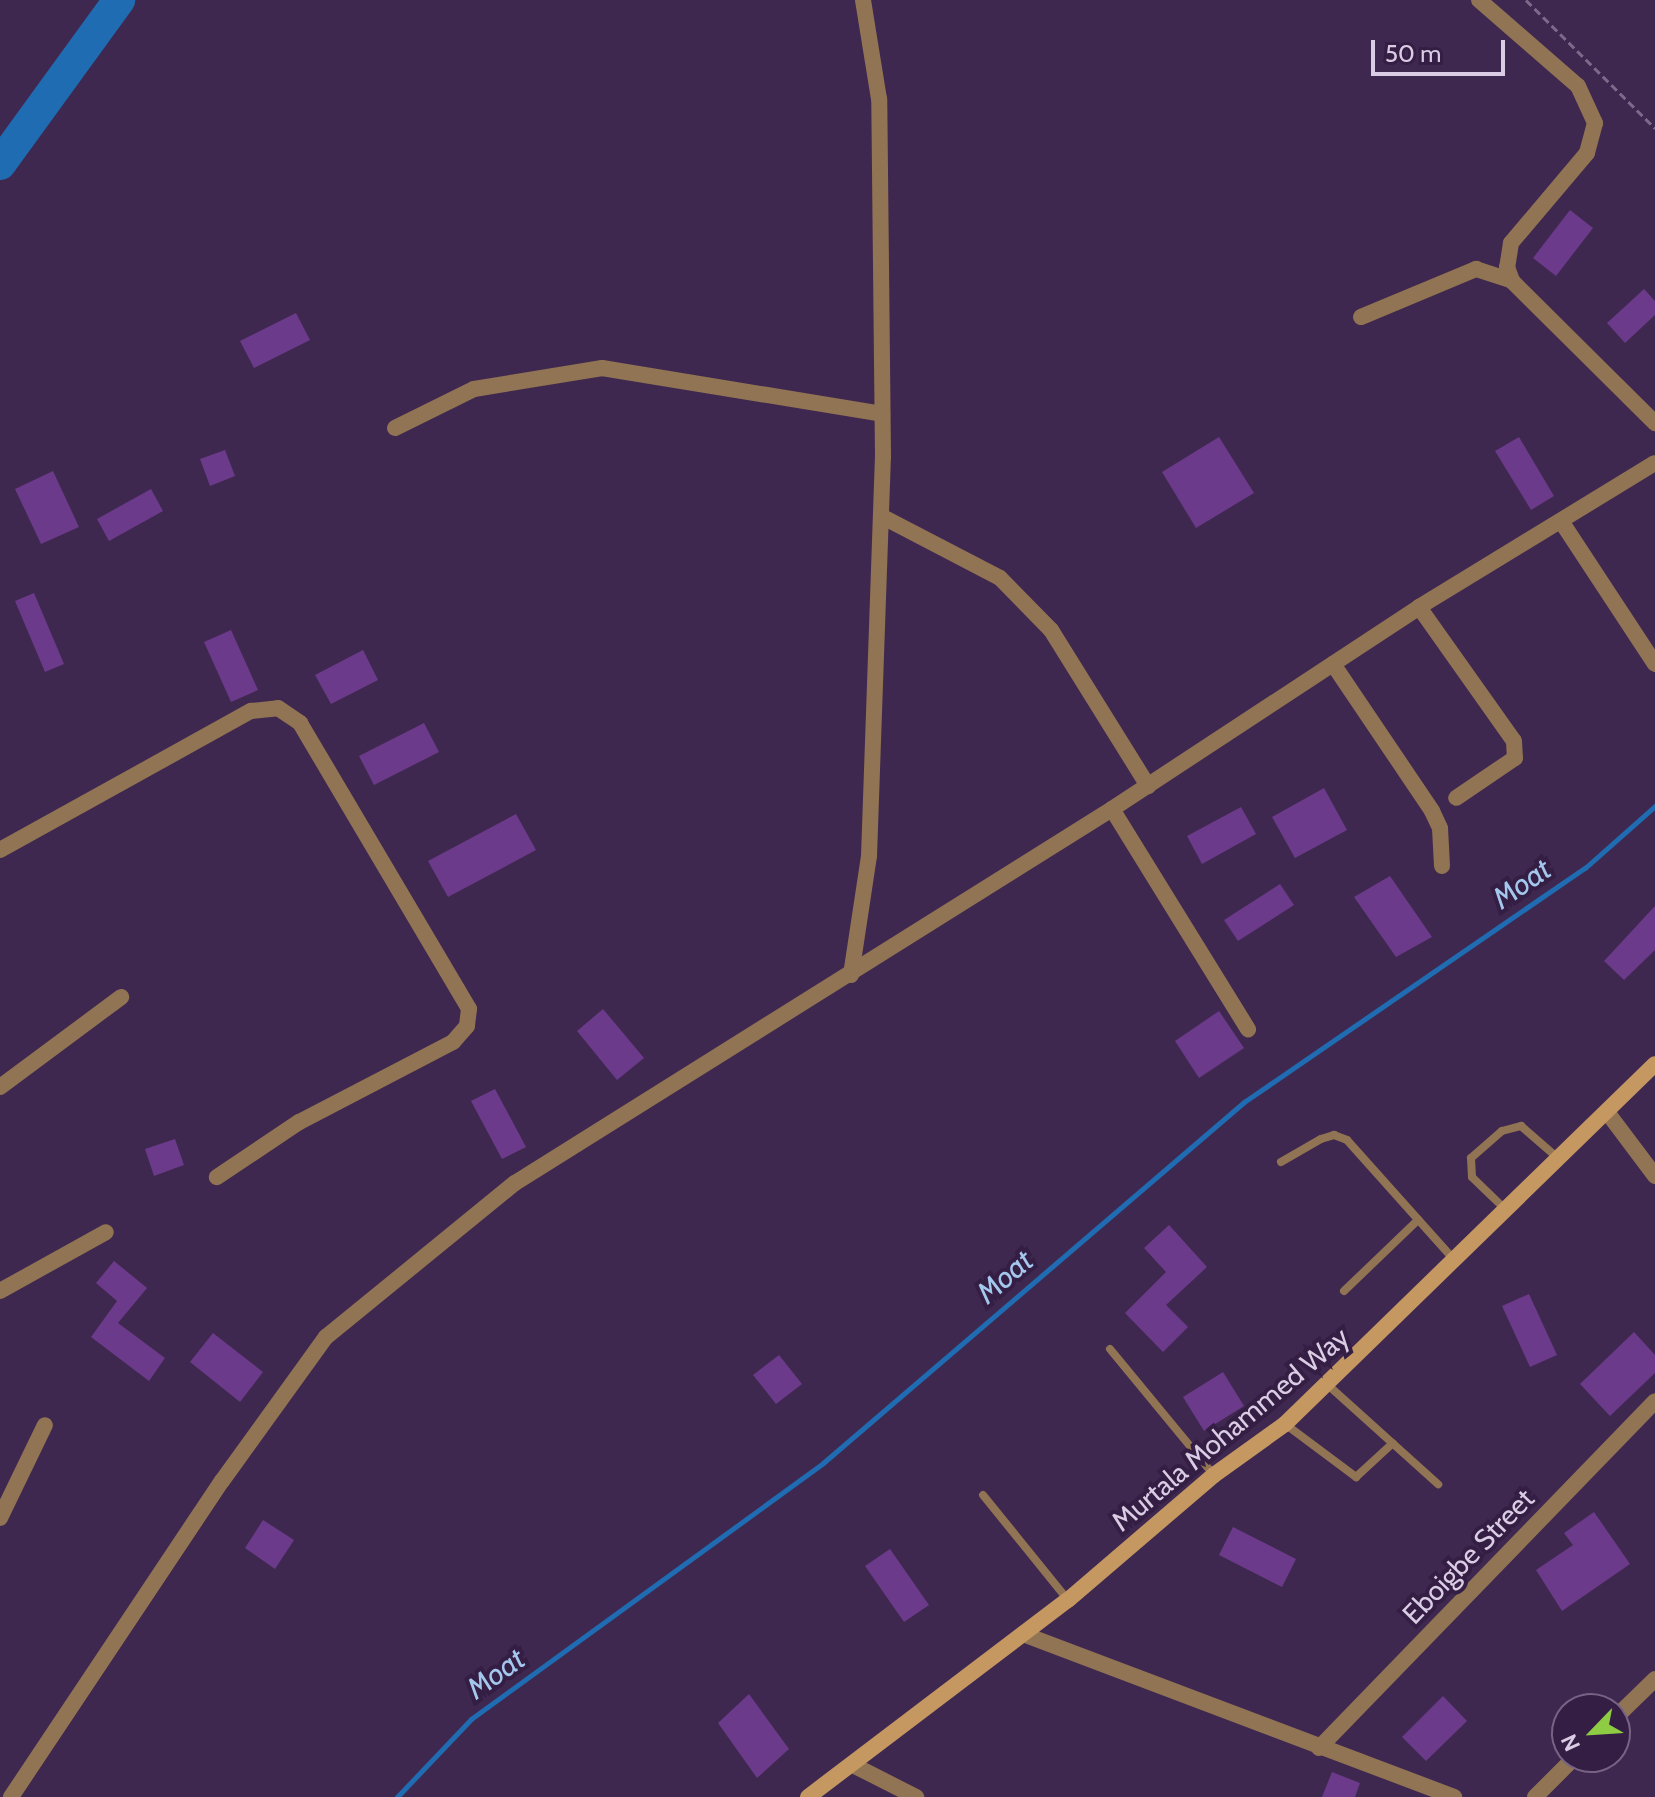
<!DOCTYPE html>
<style>
body{margin:0}
#map{position:relative;width:1655px;height:1797px;overflow:hidden;background:#3f284f;font-family:Cabin,sans-serif}
div>[style]{position:absolute}
[style*='--x']{left:calc(var(--x)*1px);top:calc(var(--y)*1px);width:calc(var(--w)*1px);rotate:calc(var(--a)*1deg)}
.stream>*{height:5px;margin:-2.5px;padding:0 2.5px;transform-origin:2.5px;border-radius:2.5px;background:#1f6cb2}
.river>*{height:32px;margin:-16px;padding:0 16px;transform-origin:16px;border-radius:16px;background:#1f6cb2}
.building>*{inset:0;background:#6b3a8a}
.path>*{height:3px;margin-top:-1.5px;transform-origin:0;background:repeating-linear-gradient(90deg,#7d6a8b 0 8px,transparent 0 12px)}
.lane>*{height:8px;margin:-4px;padding:0 4px;transform-origin:4px;border-radius:4px;background:#917453}
.street>*{height:16px;margin:-8px;padding:0 8px;transform-origin:8px;border-radius:8px;background:#917453}
.secondary>*{height:16px;margin:-8px;padding:0 8px;transform-origin:8px;border-radius:8px;background:#c59861}
span{translate:-50% -50%;white-space:nowrap;text-align:center;line-height:1.15;-webkit-text-stroke:8px #351e44;paint-order:stroke}
.street-label{font-size:28px;color:#dacce4}
.water-label{font-size:30px;color:#a4c7ed;font-style:italic}
.north{position:absolute;left:1551px;top:1693px;width:80px;height:80px;box-sizing:border-box;background:#351e44;border:2px solid #776484;border-radius:50%;rotate:245deg;font-size:22px;font-weight:700;line-height:32px;text-align:center;color:#dacce4}
.north::after{content:'';display:block;margin:auto;width:28px;height:36px;background:#8ecd43;clip-path:polygon(50% 0,100% 100%,50% 72%,0 100%)}
.scale{position:absolute;left:1371px;top:40px;width:134px;height:36px;box-sizing:border-box;border:4px solid #dacce4;border-top:0;padding-left:10px;font-size:24px;line-height:28px;white-space:nowrap;color:#dacce4;-webkit-text-stroke:6px #351e44;paint-order:stroke}
</style>
<div id="map">
<div class="stream">
<div style="--x:397;--y:1797;--w:108;--a:-46.5"></div>
<div style="--x:471;--y:1719;--w:435;--a:-36"></div>
<div style="--x:823;--y:1463;--w:555;--a:-40.61"></div>
<div style="--x:1244;--y:1102;--w:414;--a:-34.5"></div>
<div style="--x:1585;--y:868;--w:94;--a:-41.5"></div>
</div>
<div class="river">
<div style="--x:0;--y:164;--w:203;--a:-54"></div>
</div>
<div class="building">
<div style="clip-path:polygon(1570px 210px,1593px 228px,1556px 276px,1533px 258px)"></div>
<div style="clip-path:polygon(1644px 289px,1655px 301px,1655px 315px,1625px 343px,1607px 323px)"></div>
<div style="clip-path:polygon(296px 313px,310px 340px,254px 368px,240px 341px)"></div>
<div style="clip-path:polygon(1219px 437px,1254px 493px,1196px 528px,1162px 472px)"></div>
<div style="clip-path:polygon(1519px 437px,1554px 496px,1531px 510px,1495px 451px)"></div>
<div style="clip-path:polygon(225px 450px,235px 476px,210px 486px,200px 459px)"></div>
<div style="clip-path:polygon(53px 471px,79px 527px,41px 544px,15px 489px)"></div>
<div style="clip-path:polygon(151px 489px,163px 511px,109px 541px,97px 519px)"></div>
<div style="clip-path:polygon(34px 593px,64px 664px,45px 672px,15px 601px)"></div>
<div style="clip-path:polygon(231px 630px,258px 690px,231px 702px,204px 642px)"></div>
<div style="clip-path:polygon(363px 650px,378px 680px,331px 704px,315px 675px)"></div>
<div style="clip-path:polygon(424px 723px,439px 752px,374px 785px,359px 756px)"></div>
<div style="clip-path:polygon(1324px 788px,1347px 830px,1295px 858px,1272px 817px)"></div>
<div style="clip-path:polygon(1241px 807px,1256px 834px,1202px 864px,1187px 836px)"></div>
<div style="clip-path:polygon(516px 814px,536px 850px,448px 897px,428px 861px)"></div>
<div style="clip-path:polygon(1390px 876px,1432px 937px,1396px 957px,1354px 897px)"></div>
<div style="clip-path:polygon(1280px 884px,1294px 905px,1238px 941px,1224px 920px)"></div>
<div style="clip-path:polygon(1655px 906px,1655px 950px,1624px 980px,1604px 961px)"></div>
<div style="clip-path:polygon(603px 1009px,644px 1058px,617px 1080px,577px 1031px)"></div>
<div style="clip-path:polygon(1219px 1011px,1244px 1048px,1199px 1078px,1175px 1041px)"></div>
<div style="clip-path:polygon(495px 1089px,526px 1147px,502px 1159px,471px 1101px)"></div>
<div style="clip-path:polygon(175px 1139px,184px 1165px,154px 1176px,145px 1149px)"></div>
<div style="clip-path:polygon(1169px 1225px,1207px 1267px,1166px 1305px,1188px 1327px,1163px 1352px,1125px 1313px,1166px 1272px,1144px 1248px)"></div>
<div style="clip-path:polygon(114px 1261px,147px 1288px,118px 1323px,165px 1358px,149px 1381px,91px 1337px,117px 1301px,96px 1283px)"></div>
<div style="clip-path:polygon(1529px 1294px,1557px 1355px,1530px 1367px,1502px 1306px)"></div>
<div style="clip-path:polygon(1634px 1332px,1655px 1355px,1655px 1373px,1610px 1416px,1580px 1384px)"></div>
<div style="clip-path:polygon(213px 1333px,263px 1372px,240px 1402px,190px 1362px)"></div>
<div style="clip-path:polygon(779px 1355px,802px 1384px,776px 1404px,753px 1375px)"></div>
<div style="clip-path:polygon(1223px 1372px,1244px 1406px,1204px 1431px,1183px 1397px)"></div>
<div style="clip-path:polygon(1594px 1512px,1630px 1564px,1562px 1611px,1536px 1570px,1573px 1545px,1564px 1533px)"></div>
<div style="clip-path:polygon(263px 1520px,294px 1540px,275px 1569px,245px 1548px)"></div>
<div style="clip-path:polygon(1233px 1527px,1296px 1559px,1282px 1587px,1219px 1555px)"></div>
<div style="clip-path:polygon(890px 1549px,929px 1605px,904px 1622px,865px 1566px)"></div>
<div style="clip-path:polygon(749px 1694px,789px 1749px,757px 1778px,718px 1723px)"></div>
<div style="clip-path:polygon(1443px 1696px,1467px 1721px,1426px 1761px,1402px 1737px)"></div>
<div style="clip-path:polygon(1332px 1772px,1360px 1783px,1355px 1797px,1322px 1797px)"></div>
</div>
<div class="path">
<div style="--x:1526;--y:0;--w:182;--a:44.8"></div>
</div>
<div class="lane">
<div style="--x:1281;--y:1162;--w:46;--a:-29.9"></div>
<div style="--x:1321;--y:1139;--w:14;--a:-17"></div>
<div style="--x:1334;--y:1135;--w:14;--a:21"></div>
<div style="--x:1347;--y:1140;--w:164;--a:48.2"></div>
<div style="--x:1506;--y:1210;--w:47;--a:-135.9"></div>
<div style="--x:1472;--y:1177;--w:19;--a:-93"></div>
<div style="--x:1471;--y:1158;--w:41;--a:-41.1"></div>
<div style="--x:1502;--y:1131;--w:20;--a:-15"></div>
<div style="--x:1521;--y:1126;--w:50;--a:41"></div>
<div style="--x:1344;--y:1291;--w:103;--a:-43.8"></div>
<div style="--x:1110;--y:1349;--w:163;--a:50.5"></div>
<div style="--x:1329;--y:1386;--w:147;--a:42"></div>
<div style="--x:1285;--y:1424;--w:89;--a:36.7"></div>
<div style="--x:1356;--y:1477;--w:50;--a:-42.6"></div>
<div style="--x:983;--y:1495;--w:135;--a:51"></div>
</div>
<div class="street">
<div style="--x:1479;--y:0;--w:131;--a:41"></div>
<div style="--x:1578;--y:86;--w:41;--a:65.3"></div>
<div style="--x:1595;--y:123;--w:31;--a:105"></div>
<div style="--x:1587;--y:153;--w:118;--a:130.2"></div>
<div style="--x:1511;--y:243;--w:24;--a:99"></div>
<div style="--x:1507;--y:267;--w:15;--a:70"></div>
<div style="--x:1361;--y:317;--w:125;--a:-22.7"></div>
<div style="--x:1476;--y:269;--w:38;--a:18"></div>
<div style="--x:1512;--y:281;--w:202;--a:44.8"></div>
<div style="--x:395;--y:428;--w:88;--a:-26.3"></div>
<div style="--x:474;--y:389;--w:130;--a:-9.3"></div>
<div style="--x:602;--y:368;--w:284;--a:9.3"></div>
<div style="--x:881;--y:516;--w:134;--a:27.5"></div>
<div style="--x:1000;--y:578;--w:73;--a:45.6"></div>
<div style="--x:1051;--y:630;--w:184;--a:58.1"></div>
<div style="--x:1561;--y:521;--w:171;--a:56.7"></div>
<div style="--x:1419;--y:607;--w:164;--a:54.7"></div>
<div style="--x:1514;--y:741;--w:17;--a:87"></div>
<div style="--x:1515;--y:758;--w:71;--a:145.9"></div>
<div style="--x:1333;--y:664;--w:177;--a:56"></div>
<div style="--x:1432;--y:811;--w:19;--a:65"></div>
<div style="--x:1440;--y:828;--w:38;--a:87"></div>
<div style="--x:1112;--y:809;--w:259;--a:58.3"></div>
<div style="--x:0;--y:850;--w:287;--a:-29"></div>
<div style="--x:251;--y:711;--w:27;--a:-6"></div>
<div style="--x:278;--y:708;--w:27;--a:34"></div>
<div style="--x:300;--y:723;--w:332;--a:59.4"></div>
<div style="--x:469;--y:1009;--w:17;--a:97"></div>
<div style="--x:467;--y:1026;--w:21;--a:131"></div>
<div style="--x:453;--y:1042;--w:174;--a:152.5"></div>
<div style="--x:299;--y:1122;--w:99;--a:146.1"></div>
<div style="--x:851;--y:975;--w:120;--a:-81.4"></div>
<div style="--x:869;--y:856;--w:399;--a:-88"></div>
<div style="--x:883;--y:457;--w:358;--a:-90.6"></div>
<div style="--x:879;--y:99;--w:100;--a:-99.2"></div>
<div style="--x:0;--y:1087;--w:151;--a:-36.6"></div>
<div style="--x:1607;--y:1112;--w:80;--a:53.1"></div>
<div style="--x:0;--y:1291;--w:121;--a:-29.1"></div>
<div style="--x:0;--y:1518;--w:103;--a:-64.2"></div>
<div style="--x:1023;--y:1634;--w:461;--a:20.7"></div>
<div style="--x:1615;--y:1718;--w:56;--a:-44.3"></div>
<div style="--x:1319;--y:1748;--w:483;--a:-45.9"></div>
<div style="--x:853;--y:1765;--w:71;--a:26.9"></div>
<div style="--x:11;--y:1797;--w:380;--a:-56.3"></div>
<div style="--x:222;--y:1481;--w:178;--a:-54.2"></div>
<div style="--x:326;--y:1337;--w:244;--a:-39.2"></div>
<div style="--x:515;--y:1183;--w:704;--a:-32.07"></div>
<div style="--x:1112;--y:809;--w:367;--a:-33.3"></div>
<div style="--x:1419;--y:607;--w:276;--a:-31.4"></div>
<div style="--x:1535;--y:1797;--w:57;--a:-45"></div>
</div>
<div class="secondary">
<div style="--x:808;--y:1797;--w:326;--a:-37.2"></div>
<div style="--x:1068;--y:1600;--w:192;--a:-40.6"></div>
<div style="--x:1214;--y:1475;--w:87;--a:-35.7"></div>
<div style="--x:1285;--y:1424;--w:516;--a:-44.22"></div>
</div>
<div class="street-label">
<span style="left:1230px;top:1429px;rotate:-40deg">Murtala Mohammed Way</span>
<span style="left:1468px;top:1556px;rotate:-46deg">Eboigbe Street</span>
</div>
<div class="water-label">
<span style="left:1522px;top:884px;rotate:-35deg">Moat</span>
<span style="left:1005px;top:1277px;rotate:-41deg">Moat</span>
<span style="left:496px;top:1674px;rotate:-36deg">Moat</span>
</div>
<div class="north">N</div>
<div class="scale">50 m</div>
</div>
